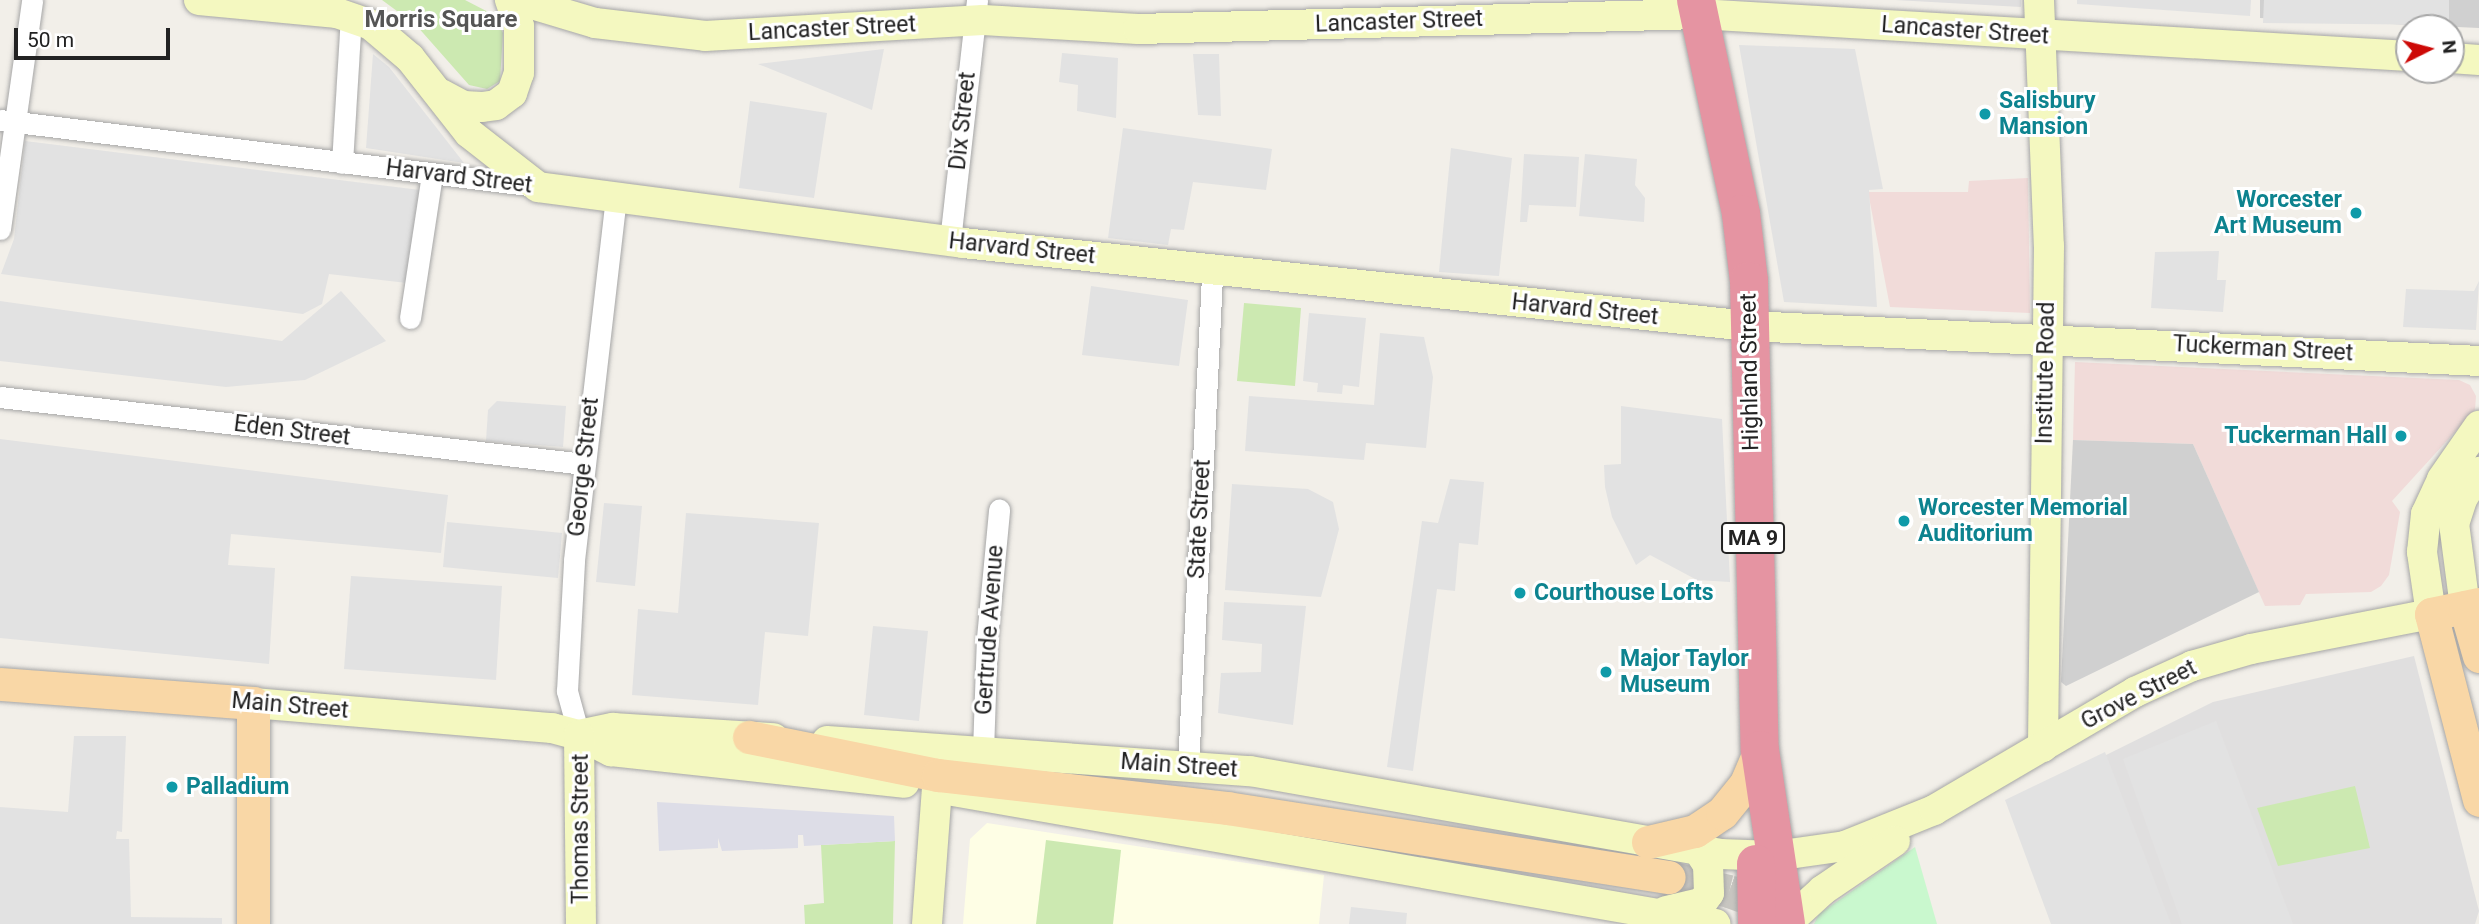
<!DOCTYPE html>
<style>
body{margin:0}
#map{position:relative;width:2479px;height:924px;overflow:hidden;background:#f2efe9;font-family:Roboto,sans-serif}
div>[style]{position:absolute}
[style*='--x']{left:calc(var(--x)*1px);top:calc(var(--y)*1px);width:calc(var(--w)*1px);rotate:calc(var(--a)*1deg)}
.residential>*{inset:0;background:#e0dfdf}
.commercial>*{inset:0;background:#f1dbd9}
.education>*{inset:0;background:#fefee5}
.religious>*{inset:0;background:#d0d0d0}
.grass>*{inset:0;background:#cce9b1}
.park>*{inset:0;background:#c9f8ce}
.parking>*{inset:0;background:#e2e2e2}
.plaza>*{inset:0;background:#dddde7}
.primary-tunnel>*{height:33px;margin-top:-16.5px;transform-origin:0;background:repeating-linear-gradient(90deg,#c8c6c1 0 33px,transparent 0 50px)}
.roads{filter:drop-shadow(0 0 2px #a6a6a6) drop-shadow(0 0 2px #a6a6a6)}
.street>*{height:21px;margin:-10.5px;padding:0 10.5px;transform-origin:10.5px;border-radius:10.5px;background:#fff}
.secondary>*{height:30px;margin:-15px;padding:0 15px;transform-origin:15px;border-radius:15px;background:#f4f8c0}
.primary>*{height:33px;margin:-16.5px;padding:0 16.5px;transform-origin:16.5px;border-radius:16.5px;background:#f9d7a6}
.highway>*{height:38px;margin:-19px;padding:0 19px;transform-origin:19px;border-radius:19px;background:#e594a2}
.dots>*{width:19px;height:19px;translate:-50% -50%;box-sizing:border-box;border:4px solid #fff;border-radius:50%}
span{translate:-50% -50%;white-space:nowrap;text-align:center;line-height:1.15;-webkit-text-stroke:6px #fff;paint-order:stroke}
.shield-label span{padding:2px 5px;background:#fff;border:2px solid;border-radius:5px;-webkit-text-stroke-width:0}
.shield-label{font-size:21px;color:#222;font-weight:700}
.street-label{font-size:23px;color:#222}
.culture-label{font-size:23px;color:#0d838f;font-weight:700}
.left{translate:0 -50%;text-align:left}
.right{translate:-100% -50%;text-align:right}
.neighbourhood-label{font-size:24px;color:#555;font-weight:700}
.north{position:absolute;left:2395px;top:14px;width:70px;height:70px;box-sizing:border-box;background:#fff;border:2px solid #a7a7a7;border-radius:50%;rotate:84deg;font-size:19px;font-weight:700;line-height:28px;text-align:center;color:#222}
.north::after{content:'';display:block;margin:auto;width:24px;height:32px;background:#cd0a07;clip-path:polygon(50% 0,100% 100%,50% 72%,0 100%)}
.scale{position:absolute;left:14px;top:28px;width:156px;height:32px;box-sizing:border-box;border:4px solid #222;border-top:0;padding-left:9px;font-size:21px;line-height:24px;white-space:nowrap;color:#222;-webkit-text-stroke:5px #fff;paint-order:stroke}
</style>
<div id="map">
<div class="residential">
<div style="clip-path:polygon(1895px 0,2021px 0,2021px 7px)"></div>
<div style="clip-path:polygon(2414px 656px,2479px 911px,2475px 924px,2164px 924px,2100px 758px,2213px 702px)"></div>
</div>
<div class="commercial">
<div style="clip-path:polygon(2028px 178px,2030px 313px,1890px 307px,1868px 192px,1968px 192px,1969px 181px)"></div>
<div style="clip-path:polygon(2075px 362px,2459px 380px,2470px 385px,2476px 396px,2475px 410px,2392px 501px,2400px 512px,2389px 575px,2381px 586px,2371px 592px,2306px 594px,2300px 605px,2265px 606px,2193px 444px,2073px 440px)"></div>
</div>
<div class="education">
<div style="clip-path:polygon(987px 823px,1324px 875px,1319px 924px,963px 924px,970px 839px)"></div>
</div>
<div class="religious">
<div style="clip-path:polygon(2260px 0,2479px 0,2479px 28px,2260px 18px)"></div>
<div style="clip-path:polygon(2073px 440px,2193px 444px,2259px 592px,2066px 686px,2061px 682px)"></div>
</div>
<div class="grass">
<div style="clip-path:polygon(382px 0,465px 0,494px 15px,503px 33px,500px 81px,487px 89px,469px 85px,416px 25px)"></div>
<div style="clip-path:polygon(1244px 303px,1301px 308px,1295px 386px,1237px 381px)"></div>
<div style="clip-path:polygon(2355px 786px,2370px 848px,2278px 866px,2257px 808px)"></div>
<div style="clip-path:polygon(1046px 840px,1121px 850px,1113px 924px,1036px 924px)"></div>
<div style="clip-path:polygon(895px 841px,893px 924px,805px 924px,804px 905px,824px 903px,821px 845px)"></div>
</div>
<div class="park">
<div style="clip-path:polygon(1915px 847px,1937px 924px,1814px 924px,1819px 914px)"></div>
</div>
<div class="parking">
<div style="clip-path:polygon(2077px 0,2251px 0,2250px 16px,2077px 4px)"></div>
<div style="clip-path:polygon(2264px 0,2449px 0,2449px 25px,2263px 23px)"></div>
<div style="clip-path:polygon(1739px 45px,1855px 49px,1883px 189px,1869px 190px,1877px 307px,1784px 302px)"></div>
<div style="clip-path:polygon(884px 49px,872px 110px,758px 64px)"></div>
<div style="clip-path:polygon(1062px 53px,1118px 58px,1116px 118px,1077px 111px,1078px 85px,1059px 82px)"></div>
<div style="clip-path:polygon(373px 54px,389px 67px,464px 163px,366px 148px)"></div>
<div style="clip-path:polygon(1193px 54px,1219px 54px,1221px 116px,1198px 115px)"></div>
<div style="clip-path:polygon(750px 101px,827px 113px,814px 198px,739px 188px)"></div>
<div style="clip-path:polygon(1123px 128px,1272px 149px,1266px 190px,1193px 182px,1184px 230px,1171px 229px,1168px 245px,1108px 238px)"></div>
<div style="clip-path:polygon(25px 141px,420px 190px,407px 283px,329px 274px,322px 304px,303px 314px,1px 274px,14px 239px)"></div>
<div style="clip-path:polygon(1451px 148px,1512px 158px,1499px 276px,1439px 272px)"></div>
<div style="clip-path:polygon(1524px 154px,1579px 157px,1576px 207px,1529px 205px,1527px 222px,1520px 222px)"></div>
<div style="clip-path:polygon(1585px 154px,1637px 159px,1635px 185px,1645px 198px,1644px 222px,1579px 216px)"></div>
<div style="clip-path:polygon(2219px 251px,2217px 280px,2226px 280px,2223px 312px,2151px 308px,2155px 252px)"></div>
<div style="clip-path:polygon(2479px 281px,2476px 330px,2403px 327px,2406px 289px,2474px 291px)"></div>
<div style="clip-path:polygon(1091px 286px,1188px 300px,1179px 366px,1082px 355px)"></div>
<div style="clip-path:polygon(341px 291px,386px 341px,305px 380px,226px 387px,0 361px,0 301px,282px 341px)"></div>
<div style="clip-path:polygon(1309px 313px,1366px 318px,1359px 387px,1343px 385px,1342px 394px,1317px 392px,1318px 383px,1303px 381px)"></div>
<div style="clip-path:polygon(1380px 333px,1424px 337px,1433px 377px,1426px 448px,1366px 443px,1364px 460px,1245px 451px,1249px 396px,1374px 405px)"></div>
<div style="clip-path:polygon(497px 401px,566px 406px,563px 447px,486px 441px,488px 410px)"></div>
<div style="clip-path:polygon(1621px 406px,1722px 419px,1730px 582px,1697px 580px,1650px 555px,1636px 565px,1612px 517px,1605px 487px,1604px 465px,1621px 464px)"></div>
<div style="clip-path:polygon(0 439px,448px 495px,441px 553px,231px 534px,228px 565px,275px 568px,269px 664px,0 638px)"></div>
<div style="clip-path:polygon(1450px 479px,1484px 482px,1478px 545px,1459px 543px,1455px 591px,1437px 589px,1413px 771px,1387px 767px,1422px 521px,1438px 523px)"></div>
<div style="clip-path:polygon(1232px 484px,1308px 489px,1333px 502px,1339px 529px,1321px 597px,1225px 590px)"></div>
<div style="clip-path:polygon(604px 503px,642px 506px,635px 586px,596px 582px)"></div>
<div style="clip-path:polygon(686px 513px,819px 523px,808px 636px,765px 632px,758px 705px,632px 695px,638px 609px,678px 613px)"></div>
<div style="clip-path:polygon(447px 522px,562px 533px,558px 578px,443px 567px)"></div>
<div style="clip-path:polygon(351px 576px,502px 586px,496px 680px,344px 669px)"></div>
<div style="clip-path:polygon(1224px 602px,1306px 606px,1293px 725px,1218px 713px,1221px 673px,1261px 672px,1262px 644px,1222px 640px)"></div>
<div style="clip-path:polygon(873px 626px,928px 631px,919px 721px,864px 715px)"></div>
<div style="clip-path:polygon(2216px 721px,2293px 924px,2182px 924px,2123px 759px)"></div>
<div style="clip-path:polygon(74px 736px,126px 736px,122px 832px,117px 831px,116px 839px,129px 839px,131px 917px,222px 918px,222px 924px,0 924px,0 807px,68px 812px)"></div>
<div style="clip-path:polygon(2105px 752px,2171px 924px,2051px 924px,2005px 800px)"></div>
<div style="clip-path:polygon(1351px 907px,1407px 913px,1406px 924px,1349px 924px)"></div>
</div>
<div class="plaza">
<div style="clip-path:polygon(657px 802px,894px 816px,895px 841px,804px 846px,803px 835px,798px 835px,798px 848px,722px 851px,718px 838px,718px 848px,659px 851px)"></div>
</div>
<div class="primary-tunnel">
<div style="--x:1669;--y:877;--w:62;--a:13.1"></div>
<div style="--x:1729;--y:891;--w:98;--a:19.7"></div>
</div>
<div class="roads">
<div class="street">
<div style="--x:0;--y:120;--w:540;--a:7.02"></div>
<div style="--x:342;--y:163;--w:147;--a:-86.5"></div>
<div style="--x:0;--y:229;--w:231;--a:-82"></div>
<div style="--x:950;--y:241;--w:243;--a:-83.6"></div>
<div style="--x:410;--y:318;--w:146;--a:-81.3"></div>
<div style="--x:0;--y:397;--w:588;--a:6.54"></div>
<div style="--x:579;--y:735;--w:46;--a:-105.3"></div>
<div style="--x:567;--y:691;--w:131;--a:-86.9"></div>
<div style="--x:574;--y:560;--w:364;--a:-83.4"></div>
<div style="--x:983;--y:751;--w:113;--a:-88"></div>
<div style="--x:987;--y:638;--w:129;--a:-84.6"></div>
<div style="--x:1188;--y:767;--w:498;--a:-87.2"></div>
</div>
<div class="secondary">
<div style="--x:199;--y:0;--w:139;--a:5.4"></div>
<div style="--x:337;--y:13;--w:36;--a:19"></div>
<div style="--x:371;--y:25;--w:51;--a:40.2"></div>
<div style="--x:410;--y:58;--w:95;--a:51.8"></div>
<div style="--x:469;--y:133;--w:88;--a:38"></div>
<div style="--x:538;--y:187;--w:429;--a:7.5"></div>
<div style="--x:963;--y:243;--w:790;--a:6.03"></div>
<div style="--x:1749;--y:326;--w:731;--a:2.74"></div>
<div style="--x:518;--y:0;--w:80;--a:16.6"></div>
<div style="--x:595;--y:23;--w:111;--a:6.7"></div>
<div style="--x:705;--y:36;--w:278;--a:-3.3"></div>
<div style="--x:983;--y:20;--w:155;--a:3.3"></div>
<div style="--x:1138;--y:29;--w:561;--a:-1.53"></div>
<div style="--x:1699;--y:14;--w:711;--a:3.39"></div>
<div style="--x:2039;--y:0;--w:246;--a:87.7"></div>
<div style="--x:2049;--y:246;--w:501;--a:90.69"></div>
<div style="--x:2451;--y:58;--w:28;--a:4"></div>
<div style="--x:441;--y:94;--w:26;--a:28"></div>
<div style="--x:464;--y:106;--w:18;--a:3"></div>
<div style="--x:482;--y:107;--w:14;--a:-8"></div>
<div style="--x:496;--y:105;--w:20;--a:-37"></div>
<div style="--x:512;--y:93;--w:21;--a:-71"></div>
<div style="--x:519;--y:73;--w:47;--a:-90"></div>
<div style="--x:519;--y:26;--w:28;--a:-109"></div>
<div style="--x:2465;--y:607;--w:84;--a:-97.5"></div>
<div style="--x:2454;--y:524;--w:26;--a:-72"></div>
<div style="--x:2462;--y:499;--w:32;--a:-58"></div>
<div style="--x:253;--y:703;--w:300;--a:4.8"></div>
<div style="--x:552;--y:728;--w:28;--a:15"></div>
<div style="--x:579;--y:735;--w:36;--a:27"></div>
<div style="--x:611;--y:751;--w:295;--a:6.2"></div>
<div style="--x:579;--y:735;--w:35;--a:-12"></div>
<div style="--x:613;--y:728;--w:161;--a:3.6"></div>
<div style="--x:579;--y:735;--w:189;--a:89.4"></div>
<div style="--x:827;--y:741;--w:424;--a:4.1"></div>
<div style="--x:1250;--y:771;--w:477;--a:10"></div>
<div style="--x:1720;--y:854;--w:55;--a:2.1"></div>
<div style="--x:1775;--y:856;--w:71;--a:-8.1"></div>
<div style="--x:1845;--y:846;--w:96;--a:-22"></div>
<div style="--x:1934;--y:810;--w:233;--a:-30.4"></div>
<div style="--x:2135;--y:692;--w:63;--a:-24.5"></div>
<div style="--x:2192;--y:666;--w:61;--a:-16.1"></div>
<div style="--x:2251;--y:649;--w:183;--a:-11"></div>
<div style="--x:2431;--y:614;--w:63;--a:-98.3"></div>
<div style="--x:2422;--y:552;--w:38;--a:-84"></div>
<div style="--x:2426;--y:514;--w:38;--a:-65"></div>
<div style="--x:2442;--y:479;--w:65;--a:-55.1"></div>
<div style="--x:953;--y:791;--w:774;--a:9.9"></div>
<div style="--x:1666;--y:911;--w:37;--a:-13"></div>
<div style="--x:1702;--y:903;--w:12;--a:-55"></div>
<div style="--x:1709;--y:893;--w:28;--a:-92"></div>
<div style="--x:1708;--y:865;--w:17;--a:-123"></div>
<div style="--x:927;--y:924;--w:149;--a:-85.8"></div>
<div style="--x:1786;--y:924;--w:50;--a:-42.6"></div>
<div style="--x:1823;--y:890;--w:87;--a:-34.2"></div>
</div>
<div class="primary">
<div style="--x:2479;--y:604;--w:49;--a:168.2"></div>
<div style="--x:2431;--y:614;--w:192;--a:75.5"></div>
<div style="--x:2465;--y:607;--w:51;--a:74.1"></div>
<div style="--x:0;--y:684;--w:254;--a:4.3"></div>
<div style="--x:253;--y:703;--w:221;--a:90"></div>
<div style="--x:749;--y:737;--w:193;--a:11.4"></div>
<div style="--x:938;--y:775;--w:291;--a:6.5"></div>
<div style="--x:1227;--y:808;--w:447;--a:8.9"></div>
<div style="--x:1648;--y:842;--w:48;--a:-13.2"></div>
<div style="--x:1695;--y:831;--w:32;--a:-34"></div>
<div style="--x:1722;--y:813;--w:38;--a:-51"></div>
<div style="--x:1746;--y:783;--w:36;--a:-67"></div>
</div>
<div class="highway">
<div style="--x:1696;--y:0;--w:219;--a:78.1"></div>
<div style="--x:1741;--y:214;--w:67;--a:83.2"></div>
<div style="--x:1749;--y:281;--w:469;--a:88.7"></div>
<div style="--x:1760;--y:750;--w:176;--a:81.5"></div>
<div style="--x:1756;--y:864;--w:60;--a:89"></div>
</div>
</div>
<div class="dots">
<div style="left:1985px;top:114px;background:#0f9aa8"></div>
<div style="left:2356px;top:213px;background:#0f9aa8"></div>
<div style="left:2401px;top:436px;background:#0f9aa8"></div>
<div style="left:1904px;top:521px;background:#0f9aa8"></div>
<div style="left:1520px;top:593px;background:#0f9aa8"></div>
<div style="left:1606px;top:672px;background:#0f9aa8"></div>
<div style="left:172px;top:787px;background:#0f9aa8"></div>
</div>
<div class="shield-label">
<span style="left:1753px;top:538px">MA 9</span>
</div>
<div class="street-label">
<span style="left:1399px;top:22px;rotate:-2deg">Lancaster Street</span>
<span style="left:832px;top:29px;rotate:-3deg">Lancaster Street</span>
<span style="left:1965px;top:31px;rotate:4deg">Lancaster Street</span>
<span style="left:963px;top:121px;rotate:-84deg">Dix Street</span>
<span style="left:459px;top:177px;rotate:7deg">Harvard Street</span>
<span style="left:1022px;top:249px;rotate:6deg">Harvard Street</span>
<span style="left:1585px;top:310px;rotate:6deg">Harvard Street</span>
<span style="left:2263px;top:349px;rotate:3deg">Tuckerman Street</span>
<span style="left:1750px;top:372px;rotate:-91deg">Highland Street</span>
<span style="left:2046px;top:373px;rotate:-89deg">Institute Road</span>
<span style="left:292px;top:431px;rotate:7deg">Eden Street</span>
<span style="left:584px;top:467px;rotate:-84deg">George Street</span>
<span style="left:1200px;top:519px;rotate:-87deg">State Street</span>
<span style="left:990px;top:630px;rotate:-86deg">Gertrude Avenue</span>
<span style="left:2139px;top:695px;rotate:-27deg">Grove Street</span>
<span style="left:290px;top:706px;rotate:5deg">Main Street</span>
<span style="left:1179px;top:766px;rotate:4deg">Main Street</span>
<span style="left:581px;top:829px;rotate:-90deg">Thomas Street</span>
</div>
<div class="culture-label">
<span class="left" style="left:1999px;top:114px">Salisbury<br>Mansion</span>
<span class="right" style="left:2342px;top:213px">Worcester<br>Art Museum</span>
<span class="right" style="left:2387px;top:436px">Tuckerman Hall</span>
<span class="left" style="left:1918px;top:521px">Worcester Memorial<br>Auditorium</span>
<span class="left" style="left:1534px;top:593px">Courthouse Lofts</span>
<span class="left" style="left:1620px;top:672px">Major Taylor<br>Museum</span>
<span class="left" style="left:186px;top:787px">Palladium</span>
</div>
<div class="neighbourhood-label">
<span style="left:441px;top:20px">Morris Square</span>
</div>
<div class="north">N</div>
<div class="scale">50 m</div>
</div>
